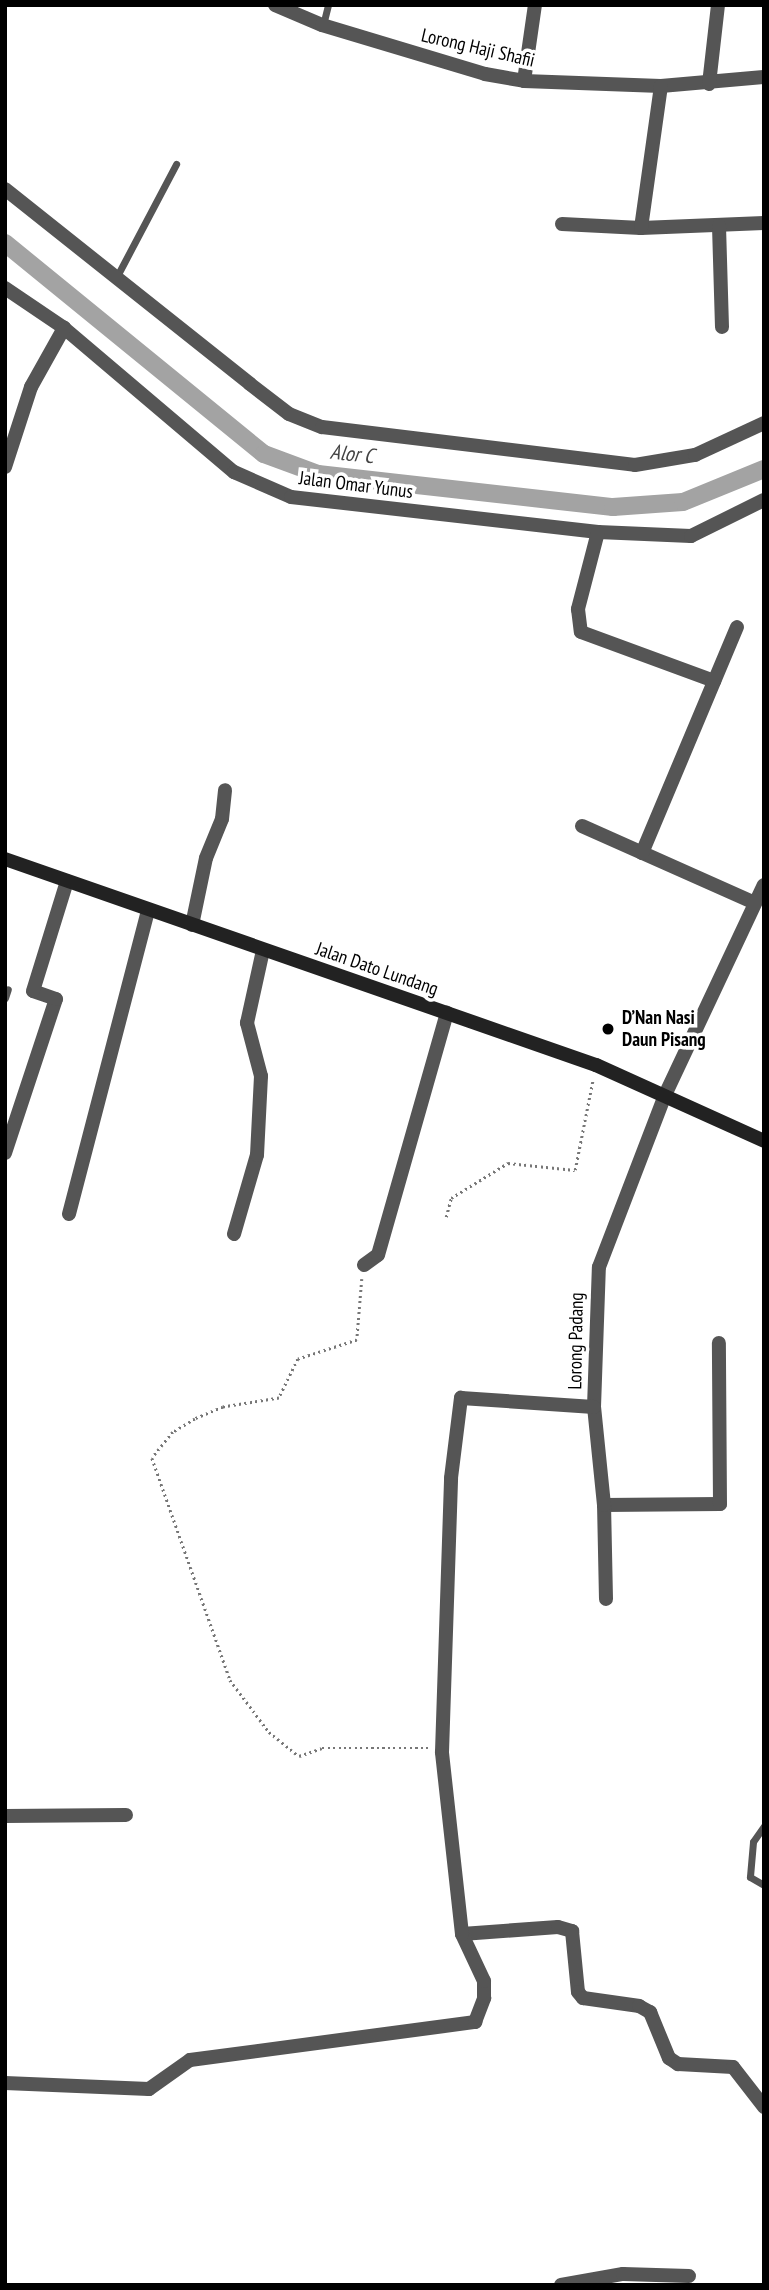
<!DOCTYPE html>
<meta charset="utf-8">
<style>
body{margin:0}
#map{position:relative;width:769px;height:2290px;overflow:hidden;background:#fff;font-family:"PT Sans Narrow",sans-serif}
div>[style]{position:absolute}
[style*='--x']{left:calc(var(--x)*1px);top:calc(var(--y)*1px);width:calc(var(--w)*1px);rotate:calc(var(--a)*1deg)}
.canal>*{height:18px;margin:-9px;padding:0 9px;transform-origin:9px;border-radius:9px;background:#a3a3a3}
.path>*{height:2.5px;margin-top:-1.25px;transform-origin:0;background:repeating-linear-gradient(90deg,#777 0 2px,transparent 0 5.5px)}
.lane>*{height:7px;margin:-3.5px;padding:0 3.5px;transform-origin:3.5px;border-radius:3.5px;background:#555}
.street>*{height:14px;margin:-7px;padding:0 7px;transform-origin:7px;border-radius:7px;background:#555}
.secondary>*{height:14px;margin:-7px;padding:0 7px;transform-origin:7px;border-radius:7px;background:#222}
.dots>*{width:19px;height:19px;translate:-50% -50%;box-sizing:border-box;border:4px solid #fff;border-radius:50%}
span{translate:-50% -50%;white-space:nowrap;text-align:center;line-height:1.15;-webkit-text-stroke:7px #fff;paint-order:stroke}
.street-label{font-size:19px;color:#000}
.poi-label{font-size:19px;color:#000;font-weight:700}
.left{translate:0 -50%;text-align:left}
.water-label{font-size:21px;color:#444;font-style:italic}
.frame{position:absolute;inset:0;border:7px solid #000;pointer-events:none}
</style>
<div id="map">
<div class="canal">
<div style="--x:5;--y:243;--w:334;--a:39.2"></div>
<div style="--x:264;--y:454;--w:58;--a:20.3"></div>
<div style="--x:318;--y:474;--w:297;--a:6.4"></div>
<div style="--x:613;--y:507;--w:70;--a:-4.1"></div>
<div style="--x:683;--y:502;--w:87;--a:-22.2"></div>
</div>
<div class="path">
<div style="--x:446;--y:1217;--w:20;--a:-75"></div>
<div style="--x:451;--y:1198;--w:67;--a:-31.6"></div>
<div style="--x:508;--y:1163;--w:67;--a:6"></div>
<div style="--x:575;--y:1170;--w:93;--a:-78.8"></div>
<div style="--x:362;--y:1279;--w:61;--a:94.7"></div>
<div style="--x:357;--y:1340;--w:62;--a:162.1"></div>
<div style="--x:298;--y:1359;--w:43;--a:116"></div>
<div style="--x:279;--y:1398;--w:57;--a:170.9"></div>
<div style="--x:223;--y:1407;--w:30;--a:157"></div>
<div style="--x:195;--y:1419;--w:26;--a:149"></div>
<div style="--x:173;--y:1432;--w:33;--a:129"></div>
<div style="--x:152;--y:1458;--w:235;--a:70.6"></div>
<div style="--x:230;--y:1680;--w:65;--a:53.1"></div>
<div style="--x:269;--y:1732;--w:38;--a:39"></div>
<div style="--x:299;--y:1756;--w:24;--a:-19"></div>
<div style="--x:322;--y:1748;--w:106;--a:0"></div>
</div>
<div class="lane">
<div style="--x:323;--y:25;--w:21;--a:-76"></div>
<div style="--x:116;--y:278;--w:129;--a:-62.2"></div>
<div style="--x:5;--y:998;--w:9;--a:-72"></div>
<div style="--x:764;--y:1826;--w:19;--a:125"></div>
<div style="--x:753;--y:1842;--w:35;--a:95"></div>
<div style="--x:750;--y:1877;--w:16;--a:30"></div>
</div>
<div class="street">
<div style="--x:275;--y:5;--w:51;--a:23.1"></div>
<div style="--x:322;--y:25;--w:170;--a:16.7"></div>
<div style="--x:485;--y:74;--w:40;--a:10"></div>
<div style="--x:524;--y:81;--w:137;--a:2.1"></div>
<div style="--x:661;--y:86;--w:103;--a:-5"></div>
<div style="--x:524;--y:81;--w:77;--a:-81.8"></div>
<div style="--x:709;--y:84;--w:80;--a:-83.5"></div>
<div style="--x:5;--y:189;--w:313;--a:38.5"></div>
<div style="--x:250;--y:384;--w:49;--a:37.6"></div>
<div style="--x:289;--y:414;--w:35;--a:22"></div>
<div style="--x:322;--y:427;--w:315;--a:6.9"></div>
<div style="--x:635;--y:465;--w:61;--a:-9.5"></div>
<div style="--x:695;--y:455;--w:76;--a:-24.9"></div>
<div style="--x:562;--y:224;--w:79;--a:2.9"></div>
<div style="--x:641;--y:228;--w:123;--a:-2.3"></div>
<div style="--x:719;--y:226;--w:101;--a:88.3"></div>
<div style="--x:641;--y:228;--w:143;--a:-82"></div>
<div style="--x:5;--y:288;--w:71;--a:34.1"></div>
<div style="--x:64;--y:328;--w:223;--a:40.3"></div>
<div style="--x:234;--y:472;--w:62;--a:23.7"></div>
<div style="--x:291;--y:497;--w:309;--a:6.5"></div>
<div style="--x:598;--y:532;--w:93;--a:2.5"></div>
<div style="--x:691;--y:536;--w:81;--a:-26.3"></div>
<div style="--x:5;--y:467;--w:84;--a:-72"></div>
<div style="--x:31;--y:387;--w:68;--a:-60.8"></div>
<div style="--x:598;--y:532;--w:80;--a:104.6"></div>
<div style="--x:578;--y:609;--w:23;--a:83"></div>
<div style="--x:581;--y:632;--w:142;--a:20.2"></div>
<div style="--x:582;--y:826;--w:189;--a:24"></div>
<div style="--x:642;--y:853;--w:245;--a:-67.2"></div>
<div style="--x:192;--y:925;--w:68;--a:-78.2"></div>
<div style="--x:206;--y:858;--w:42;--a:-67.7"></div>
<div style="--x:222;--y:819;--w:29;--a:-84"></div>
<div style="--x:5;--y:1153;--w:162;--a:-71.7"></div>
<div style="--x:56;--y:999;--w:24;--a:-161"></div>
<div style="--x:33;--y:991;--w:115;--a:-72.8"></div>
<div style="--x:69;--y:1214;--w:314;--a:-75.4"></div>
<div style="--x:234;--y:1234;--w:82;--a:-73.8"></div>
<div style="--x:257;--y:1155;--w:79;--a:-87.1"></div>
<div style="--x:261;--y:1076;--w:55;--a:-104.8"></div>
<div style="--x:247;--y:1023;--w:75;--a:-77.6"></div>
<div style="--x:364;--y:1265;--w:17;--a:-36"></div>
<div style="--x:378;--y:1255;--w:252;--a:-74.1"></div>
<div style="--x:604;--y:1505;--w:116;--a:-0.5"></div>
<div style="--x:720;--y:1504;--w:161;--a:-90.4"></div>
<div style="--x:606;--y:1599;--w:94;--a:-91.2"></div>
<div style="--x:604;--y:1505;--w:99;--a:-95.8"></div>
<div style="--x:594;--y:1407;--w:140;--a:-88"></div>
<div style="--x:599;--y:1267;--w:184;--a:-69"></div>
<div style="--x:665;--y:1095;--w:232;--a:-64.8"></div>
<div style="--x:5;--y:1816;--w:121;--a:-0.5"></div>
<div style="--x:462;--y:1934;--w:96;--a:-4.2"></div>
<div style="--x:558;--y:1927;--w:15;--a:16"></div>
<div style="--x:572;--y:1931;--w:61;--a:84.4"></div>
<div style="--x:578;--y:1992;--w:8;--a:50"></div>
<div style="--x:583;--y:1998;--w:57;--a:8.1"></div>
<div style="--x:639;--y:2006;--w:13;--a:29"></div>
<div style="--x:650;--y:2012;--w:50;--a:67.6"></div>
<div style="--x:669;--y:2058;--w:11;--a:34"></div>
<div style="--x:678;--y:2064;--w:55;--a:3.1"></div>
<div style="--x:733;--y:2067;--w:51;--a:52.2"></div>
<div style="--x:5;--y:2083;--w:144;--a:2.4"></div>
<div style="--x:149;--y:2089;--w:50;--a:-35.3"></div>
<div style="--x:190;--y:2060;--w:288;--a:-7.6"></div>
<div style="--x:475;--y:2022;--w:26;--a:-69"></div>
<div style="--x:484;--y:1998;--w:17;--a:-90"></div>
<div style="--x:484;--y:1981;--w:52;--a:-115.1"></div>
<div style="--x:462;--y:1934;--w:183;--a:-96.3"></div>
<div style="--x:442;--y:1752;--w:274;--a:-88.1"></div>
<div style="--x:451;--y:1478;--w:81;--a:-82.9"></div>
<div style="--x:461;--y:1398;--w:133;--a:3.9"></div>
<div style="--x:561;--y:2285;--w:63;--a:-10.1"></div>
<div style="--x:623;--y:2274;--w:66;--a:1.7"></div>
</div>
<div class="secondary">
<div style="--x:5;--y:859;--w:626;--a:19.22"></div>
<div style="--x:596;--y:1065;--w:184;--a:24.3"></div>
</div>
<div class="dots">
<div style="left:608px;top:1029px;background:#000"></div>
</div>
<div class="street-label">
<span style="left:478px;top:48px;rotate:13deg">Lorong Haji Shafii</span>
<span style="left:356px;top:485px;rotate:7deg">Jalan Omar Yunus</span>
<span style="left:377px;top:969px;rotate:19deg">Jalan Dato Lundang</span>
<span style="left:576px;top:1341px;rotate:-89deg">Lorong Padang</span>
</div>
<div class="poi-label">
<span class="left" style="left:622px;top:1029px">D’Nan Nasi<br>Daun Pisang</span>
</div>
<div class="water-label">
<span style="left:352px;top:454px;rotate:6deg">Alor C</span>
</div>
<div class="frame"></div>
</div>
